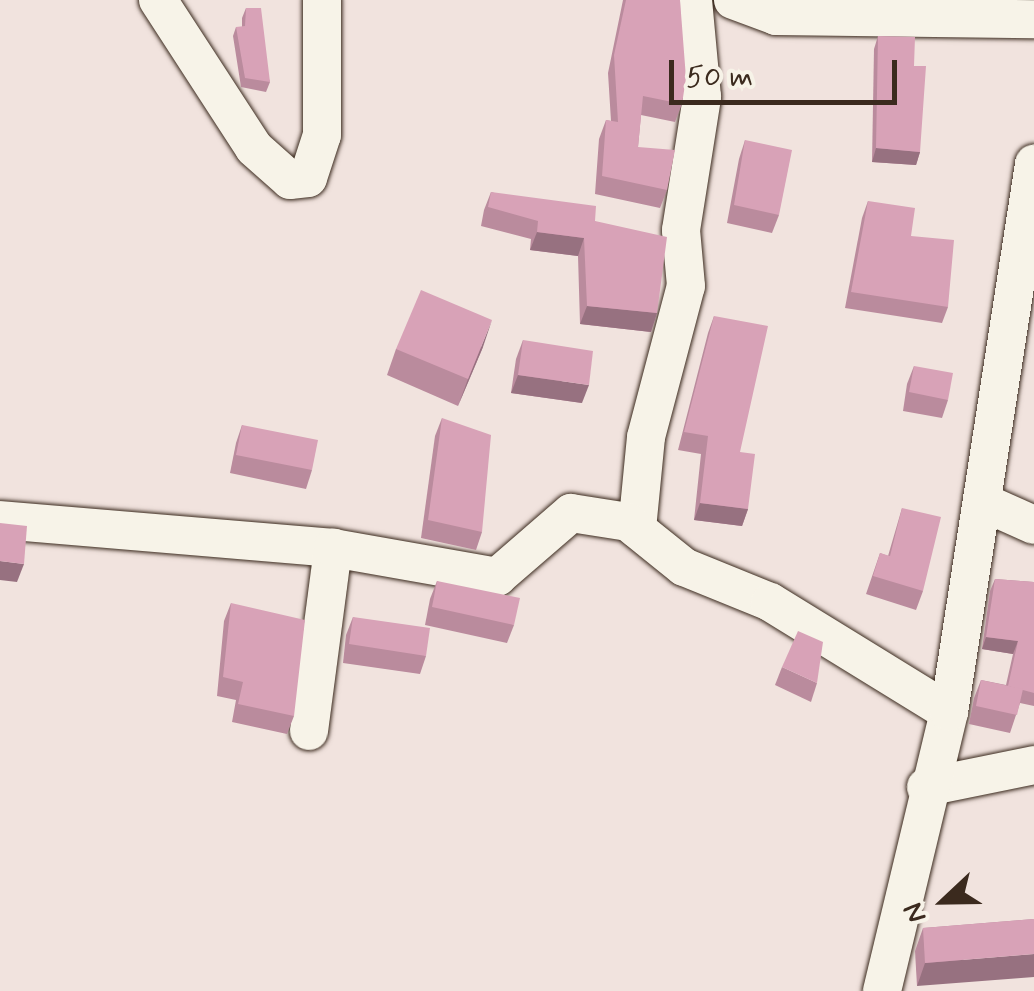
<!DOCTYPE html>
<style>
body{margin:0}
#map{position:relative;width:1034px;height:991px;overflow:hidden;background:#f1e3de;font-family:Mynerve,sans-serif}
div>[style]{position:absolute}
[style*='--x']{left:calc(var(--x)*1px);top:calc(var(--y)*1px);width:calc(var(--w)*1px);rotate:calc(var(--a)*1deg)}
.roads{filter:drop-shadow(0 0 2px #3b2a1e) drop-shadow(0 0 2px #3b2a1e)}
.minor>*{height:38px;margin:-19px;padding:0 19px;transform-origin:19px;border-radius:19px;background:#f7f3e8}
.wall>*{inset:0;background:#ba8b9d}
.shaded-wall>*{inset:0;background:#977180}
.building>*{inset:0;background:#d8a2b7}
span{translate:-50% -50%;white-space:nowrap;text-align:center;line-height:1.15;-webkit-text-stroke:8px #f7f3e8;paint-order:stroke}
.north{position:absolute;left:894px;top:851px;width:100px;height:100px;-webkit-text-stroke:8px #f7f3e8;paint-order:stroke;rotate:248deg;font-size:28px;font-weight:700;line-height:40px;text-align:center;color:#3b2a1e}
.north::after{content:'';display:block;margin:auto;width:35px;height:45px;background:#3b2a1e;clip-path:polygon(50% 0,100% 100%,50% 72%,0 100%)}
.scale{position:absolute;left:669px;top:60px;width:228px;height:45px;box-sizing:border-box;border:5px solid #3b2a1e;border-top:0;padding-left:12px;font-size:30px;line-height:35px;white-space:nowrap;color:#3b2a1e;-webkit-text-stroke:8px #f7f3e8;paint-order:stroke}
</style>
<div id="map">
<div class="roads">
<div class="minor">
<div style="--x:158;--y:0;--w:176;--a:57"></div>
<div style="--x:254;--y:148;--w:48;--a:41.6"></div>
<div style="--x:290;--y:180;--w:18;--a:-6"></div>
<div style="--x:308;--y:178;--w:45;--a:-72"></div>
<div style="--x:322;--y:135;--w:135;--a:-90"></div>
<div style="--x:733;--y:0;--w:46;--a:20.4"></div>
<div style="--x:776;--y:16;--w:258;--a:0.7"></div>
<div style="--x:987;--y:504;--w:51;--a:24.1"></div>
<div style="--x:0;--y:520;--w:334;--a:4.8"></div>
<div style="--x:637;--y:529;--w:92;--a:-84.4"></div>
<div style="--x:646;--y:437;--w:156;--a:-75.2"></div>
<div style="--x:686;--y:286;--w:56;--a:-95.1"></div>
<div style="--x:681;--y:230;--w:135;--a:-81"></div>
<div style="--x:702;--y:97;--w:97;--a:-95.3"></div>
<div style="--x:309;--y:731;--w:185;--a:-82.5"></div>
<div style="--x:333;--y:548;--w:167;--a:10"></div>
<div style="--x:497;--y:577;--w:98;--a:-40.9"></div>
<div style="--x:571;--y:513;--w:58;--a:9"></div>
<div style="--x:628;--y:522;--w:72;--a:38.8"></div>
<div style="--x:684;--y:567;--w:93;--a:22.1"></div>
<div style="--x:770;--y:602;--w:210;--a:31.6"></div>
<div style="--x:926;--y:787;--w:110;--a:-11.5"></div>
<div style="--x:882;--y:991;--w:287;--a:-76.5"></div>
<div style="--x:949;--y:712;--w:555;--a:-81.18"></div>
</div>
</div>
<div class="wall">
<div style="clip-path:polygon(623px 0,680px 0,682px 104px,675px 122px,641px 115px,638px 147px,667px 190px,660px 208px,595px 194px,599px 139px,606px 120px,611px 121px,608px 73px)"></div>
<div style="clip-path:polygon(246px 8px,270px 82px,266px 92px,241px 87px,233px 36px,236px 27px,242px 27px,242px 18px)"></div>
<div style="clip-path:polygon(878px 36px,914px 66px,920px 152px,916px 165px,872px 162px,874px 49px)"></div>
<div style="clip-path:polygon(745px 140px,779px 215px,772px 233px,727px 223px,739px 159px)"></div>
<div style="clip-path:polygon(491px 192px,595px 221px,657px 313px,651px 332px,580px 324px,578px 256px,530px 250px,531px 239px,481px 226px,484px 210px)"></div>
<div style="clip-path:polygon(868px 201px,911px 236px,948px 307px,942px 323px,845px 308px,862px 218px)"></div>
<div style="clip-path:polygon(714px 316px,740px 452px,748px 509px,742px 526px,694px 520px,701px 454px,678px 450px,708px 333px)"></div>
<div style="clip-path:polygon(523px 340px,582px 403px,511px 393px,516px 359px)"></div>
<div style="clip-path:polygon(483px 347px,458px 406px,387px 375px,396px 349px)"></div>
<div style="clip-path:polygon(914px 366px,948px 400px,942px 418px,903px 411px,907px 384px)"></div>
<div style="clip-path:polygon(442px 418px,482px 532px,476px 550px,421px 538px,435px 436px)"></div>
<div style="clip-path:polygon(242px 425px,312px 470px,306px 489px,230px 473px,236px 443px)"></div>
<div style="clip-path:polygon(902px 508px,923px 591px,916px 610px,866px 594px,880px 553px,888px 556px)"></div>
<div style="clip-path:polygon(995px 579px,1034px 582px,1034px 706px,1020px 703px,1010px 733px,969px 724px,974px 698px,981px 680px,1006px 685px,1013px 654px,982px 649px,990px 591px)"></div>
<div style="clip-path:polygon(437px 581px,514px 625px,507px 643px,425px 625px,430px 599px)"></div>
<div style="clip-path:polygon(231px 603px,294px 716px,287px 734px,232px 722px,236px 700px,217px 696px,224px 621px)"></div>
<div style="clip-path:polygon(353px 617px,426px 656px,420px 674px,343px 663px,346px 635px)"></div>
<div style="clip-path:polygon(782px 667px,817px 683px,811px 702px,775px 685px)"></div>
<div style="clip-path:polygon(1034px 919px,917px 986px,915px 951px,923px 928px)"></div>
</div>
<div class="shaded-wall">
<div style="clip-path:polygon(876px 148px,920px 152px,916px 165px,872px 162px)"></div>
<div style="clip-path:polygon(537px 232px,584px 238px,578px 256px,530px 250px)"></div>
<div style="clip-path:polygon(587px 306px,657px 313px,651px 332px,580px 324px)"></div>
<div style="clip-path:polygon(492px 320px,483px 347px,458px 406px,468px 379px)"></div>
<div style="clip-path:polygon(518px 375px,589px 385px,582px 403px,511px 393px)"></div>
<div style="clip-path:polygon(700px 503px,748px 509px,742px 526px,694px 520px)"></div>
<div style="clip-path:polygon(0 561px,24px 564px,17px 582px,0 580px)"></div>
<div style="clip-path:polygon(986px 637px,1018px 641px,1013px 654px,982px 649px)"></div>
<div style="clip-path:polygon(1034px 954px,1034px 977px,917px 986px,925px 963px)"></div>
</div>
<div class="building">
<div style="clip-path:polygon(626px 0,680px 0,686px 78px,682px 104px,643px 96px,638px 147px,675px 150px,667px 190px,602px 176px,606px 120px,618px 122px,614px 55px)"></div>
<div style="clip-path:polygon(246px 8px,261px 8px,270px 82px,245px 78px,236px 27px,245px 26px)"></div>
<div style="clip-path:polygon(878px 36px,915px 37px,914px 66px,926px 66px,920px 152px,876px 148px)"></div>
<div style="clip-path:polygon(745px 140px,792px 150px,779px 215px,734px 205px)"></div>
<div style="clip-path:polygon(491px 192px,596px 206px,595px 221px,667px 237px,657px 313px,587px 306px,584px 238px,537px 232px,538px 221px,488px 207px)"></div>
<div style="clip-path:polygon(868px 201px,915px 208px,911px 236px,954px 240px,948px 307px,851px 292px)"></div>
<div style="clip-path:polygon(421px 290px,492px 320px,468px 379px,396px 349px)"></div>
<div style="clip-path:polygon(714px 316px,768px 326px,740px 452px,755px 454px,748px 509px,700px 503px,708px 436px,684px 432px)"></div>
<div style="clip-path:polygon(523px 340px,593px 351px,589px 385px,518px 375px)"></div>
<div style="clip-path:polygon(914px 366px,953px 373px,948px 400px,909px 392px)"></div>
<div style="clip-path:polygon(442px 418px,491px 435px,482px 532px,428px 520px)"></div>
<div style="clip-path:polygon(242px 425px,318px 440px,312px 470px,236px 455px)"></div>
<div style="clip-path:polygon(902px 508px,941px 517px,923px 591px,873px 576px,880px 553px,890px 556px)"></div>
<div style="clip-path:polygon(0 523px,27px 526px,24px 564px,0 561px)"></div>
<div style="clip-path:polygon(995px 579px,1034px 582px,1034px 693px,1008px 686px,1018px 641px,986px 637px)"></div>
<div style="clip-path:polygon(437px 581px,520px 598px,514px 625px,432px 607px)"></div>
<div style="clip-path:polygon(231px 603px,305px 620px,294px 716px,238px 704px,243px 682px,223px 677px)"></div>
<div style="clip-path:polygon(353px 617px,430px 628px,426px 656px,349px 644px)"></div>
<div style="clip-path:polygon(798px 631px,823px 642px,817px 683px,782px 667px)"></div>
<div style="clip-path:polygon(981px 680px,1023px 689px,1017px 715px,976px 706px)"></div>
<div style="clip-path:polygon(1034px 919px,1034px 954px,925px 963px,923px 928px)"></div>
</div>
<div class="north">N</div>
<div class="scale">50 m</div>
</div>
